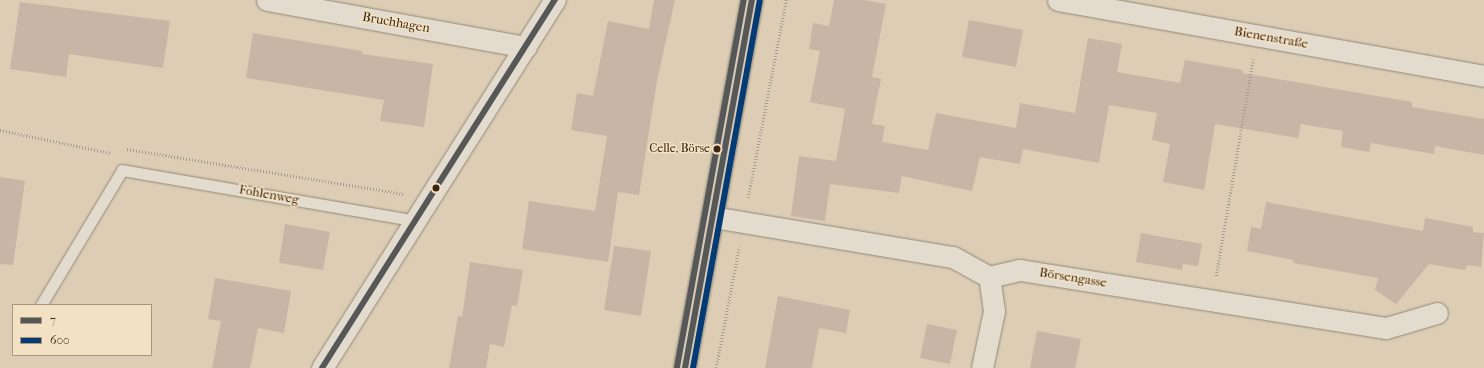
<!DOCTYPE html>
<meta charset="utf-8">
<style>
body{margin:0}
#map{position:relative;width:1484px;height:368px;overflow:hidden;background:#dccdb4;font-family:"IM FELL French Canon",serif}
div>[style]{position:absolute}
[style*='--x']{left:calc(var(--x)*1px);top:calc(var(--y)*1px);width:calc(var(--w)*1px);rotate:calc(var(--a)*1deg)}
.building>*{inset:0;background:#c8b5a5}
.path>*{height:2.5px;margin-top:-1.25px;transform-origin:0;background:repeating-linear-gradient(90deg,#a49d91 0 1px,transparent 0 3px)}
.roads{filter:drop-shadow(0 0 1px #938878) drop-shadow(0 0 1px #938878)}
.lane>*{height:11px;margin:-5.5px;padding:0 5.5px;transform-origin:5.5px;border-radius:5.5px;background:#e2dbce}
.street>*{height:21px;margin:-10.5px;padding:0 10.5px;transform-origin:10.5px;border-radius:10.5px;background:#e2dbce}
.primary>*{height:22px;margin:-11px;padding:0 11px;transform-origin:11px;border-radius:11px;background:#d7cbba}
.bus-1>*{height:6px;margin:-3px;padding:0 3px;transform-origin:3px;border-radius:3px;background:#565757}
.bus-2>*{height:6px;margin:-3px;padding:0 3px;transform-origin:3px;border-radius:3px;background:#053b74}
.bus-3>*{height:6px;margin:-3px;padding:0 3px;transform-origin:3px;border-radius:3px;background:#565757}
.dots>*{width:11px;height:11px;translate:-50% -50%;box-sizing:border-box;border:2px solid #f3e1c3;border-radius:50%}
span{translate:-50% -50%;white-space:nowrap;text-align:center;line-height:1.15;-webkit-text-stroke:3px #f3e1c3;paint-order:stroke}
.bus-label{font-size:12px;color:#3b2511}
.right{translate:-100% -50%;text-align:right}
.street-label{font-size:13px;color:#3b2511}
.legend{position:absolute;left:12px;top:304px;width:140px;height:52px;box-sizing:border-box;background:#f3e1c3;border:1px solid #a9967c;margin:0;padding:5px 7px;list-style:none;font-size:12px;color:#3b2511}
.legend li{display:flex;align-items:center;gap:8px;height:20px}
.legend b{width:20px;border:1px solid #a9967c}
</style>
<div id="map">
<div class="building">
<div style="clip-path:polygon(654px 0,675px 0,657px 81px,639px 195px,618px 192px,608px 262px,522px 249px,529px 201px,595px 211px,607px 136px,571px 130px,577px 93px,593px 96px,608px 21px,649px 29px)"></div>
<div style="clip-path:polygon(834px 0,864px 0,886px 4px,872px 77px,881px 79px,872px 124px,885px 126px,882px 142px,928px 150px,936px 113px,1016px 128px,1020px 103px,1075px 113px,1088px 38px,1122px 44px,1117px 72px,1180px 83px,1185px 60px,1243px 70px,1242px 73px,1412px 102px,1412px 107px,1484px 119px,1484px 155px,1435px 146px,1434px 154px,1371px 143px,1369px 152px,1341px 147px,1343px 131px,1301px 124px,1298px 138px,1215px 124px,1204px 190px,1163px 182px,1170px 144px,1152px 140px,1157px 113px,1109px 105px,1099px 163px,1023px 149px,1020px 164px,980px 157px,972px 191px,902px 176px,899px 193px,830px 184px,825px 221px,791px 216px,799px 156px,836px 161px,845px 109px,810px 102px,820px 51px,809px 49px,813px 23px,829px 26px)"></div>
<div style="clip-path:polygon(20px 2px,170px 21px,163px 68px,69px 54px,66px 77px,10px 69px)"></div>
<div style="clip-path:polygon(969px 20px,1023px 30px,1016px 67px,962px 57px)"></div>
<div style="clip-path:polygon(253px 33px,362px 51px,362px 54px,433px 64px,424px 127px,380px 121px,384px 100px,246px 78px)"></div>
<div style="clip-path:polygon(0 177px,25px 181px,13px 265px,0 264px)"></div>
<div style="clip-path:polygon(1266px 202px,1423px 231px,1425px 218px,1473px 227px,1473px 232px,1484px 233px,1481px 267px,1467px 265px,1465px 270px,1429px 264px,1396px 304px,1375px 290px,1378px 278px,1293px 263px,1294px 260px,1247px 251px,1251px 227px,1261px 229px)"></div>
<div style="clip-path:polygon(285px 224px,330px 232px,323px 270px,279px 263px)"></div>
<div style="clip-path:polygon(1141px 233px,1202px 244px,1198px 266px,1183px 264px,1182px 270px,1136px 262px)"></div>
<div style="clip-path:polygon(614px 246px,651px 251px,641px 316px,604px 310px)"></div>
<div style="clip-path:polygon(470px 262px,523px 270px,517px 306px,512px 305px,504px 347px,490px 344px,486px 368px,449px 368px,458px 316px,462px 317px)"></div>
<div style="clip-path:polygon(215px 278px,291px 291px,284px 333px,258px 328px,250px 368px,212px 368px,221px 321px,208px 319px)"></div>
<div style="clip-path:polygon(778px 296px,850px 310px,846px 333px,819px 328px,812px 368px,765px 368px)"></div>
<div style="clip-path:polygon(927px 324px,957px 330px,950px 364px,920px 358px)"></div>
<div style="clip-path:polygon(1037px 331px,1081px 339px,1075px 368px,1030px 368px)"></div>
</div>
<div class="path">
<div style="--x:0;--y:130;--w:113;--a:11.7"></div>
<div style="--x:127;--y:149;--w:281;--a:9.2"></div>
<div style="--x:748;--y:198;--w:202;--a:-79.1"></div>
<div style="--x:1216;--y:276;--w:220;--a:-80.3"></div>
<div style="--x:716;--y:368;--w:123;--a:-79.2"></div>
</div>
<div class="roads">
<div class="lane">
<div style="--x:41;--y:305;--w:157;--a:-59"></div>
<div style="--x:122;--y:170;--w:298;--a:9.8"></div>
</div>
<div class="street">
<div style="--x:267;--y:0;--w:263;--a:10.3"></div>
<div style="--x:1058;--y:0;--w:433;--a:10.1"></div>
<div style="--x:713;--y:217;--w:243;--a:9.5"></div>
<div style="--x:953;--y:257;--w:41;--a:29.1"></div>
<div style="--x:989;--y:277;--w:32;--a:-13"></div>
<div style="--x:1020;--y:270;--w:371;--a:9"></div>
<div style="--x:1386;--y:328;--w:53;--a:-16.4"></div>
<div style="--x:322;--y:368;--w:436;--a:-57.7"></div>
<div style="--x:982;--y:368;--w:58;--a:-78.1"></div>
<div style="--x:994;--y:311;--w:34;--a:-98"></div>
</div>
<div class="primary">
<div style="--x:685;--y:368;--w:374;--a:-79.7"></div>
</div>
</div>
<div class="bus-1">
<div style="--x:322;--y:368;--w:436;--a:-57.7"></div>
<div style="--x:685;--y:368;--w:374;--a:-79.7"></div>
</div>
<div class="bus-2">
<div style="--x:693;--y:368;--w:373;--a:-79.7"></div>
</div>
<div class="bus-3">
<div style="--x:677;--y:367;--w:373;--a:-79.7"></div>
</div>
<div class="dots">
<div style="left:717px;top:149px;background:#3b2511"></div>
<div style="left:436px;top:188px;background:#3b2511"></div>
</div>
<div class="bus-label">
<span class="right" style="left:710px;top:149px">Celle, Börse</span>
</div>
<div class="street-label">
<span style="left:396px;top:23px;rotate:10deg">Bruchhagen</span>
<span style="left:1271px;top:38px;rotate:10deg">Bienenstraße</span>
<span style="left:269px;top:195px;rotate:10deg">Fohlenweg</span>
<span style="left:1073px;top:278px;rotate:9deg">Börsengasse</span>
</div>
<ul class="legend">
<li><b style="height:5px;background:#565757"></b>7</li>
<li><b style="height:5px;background:#053b74"></b>600</li>
</ul>
</div>
